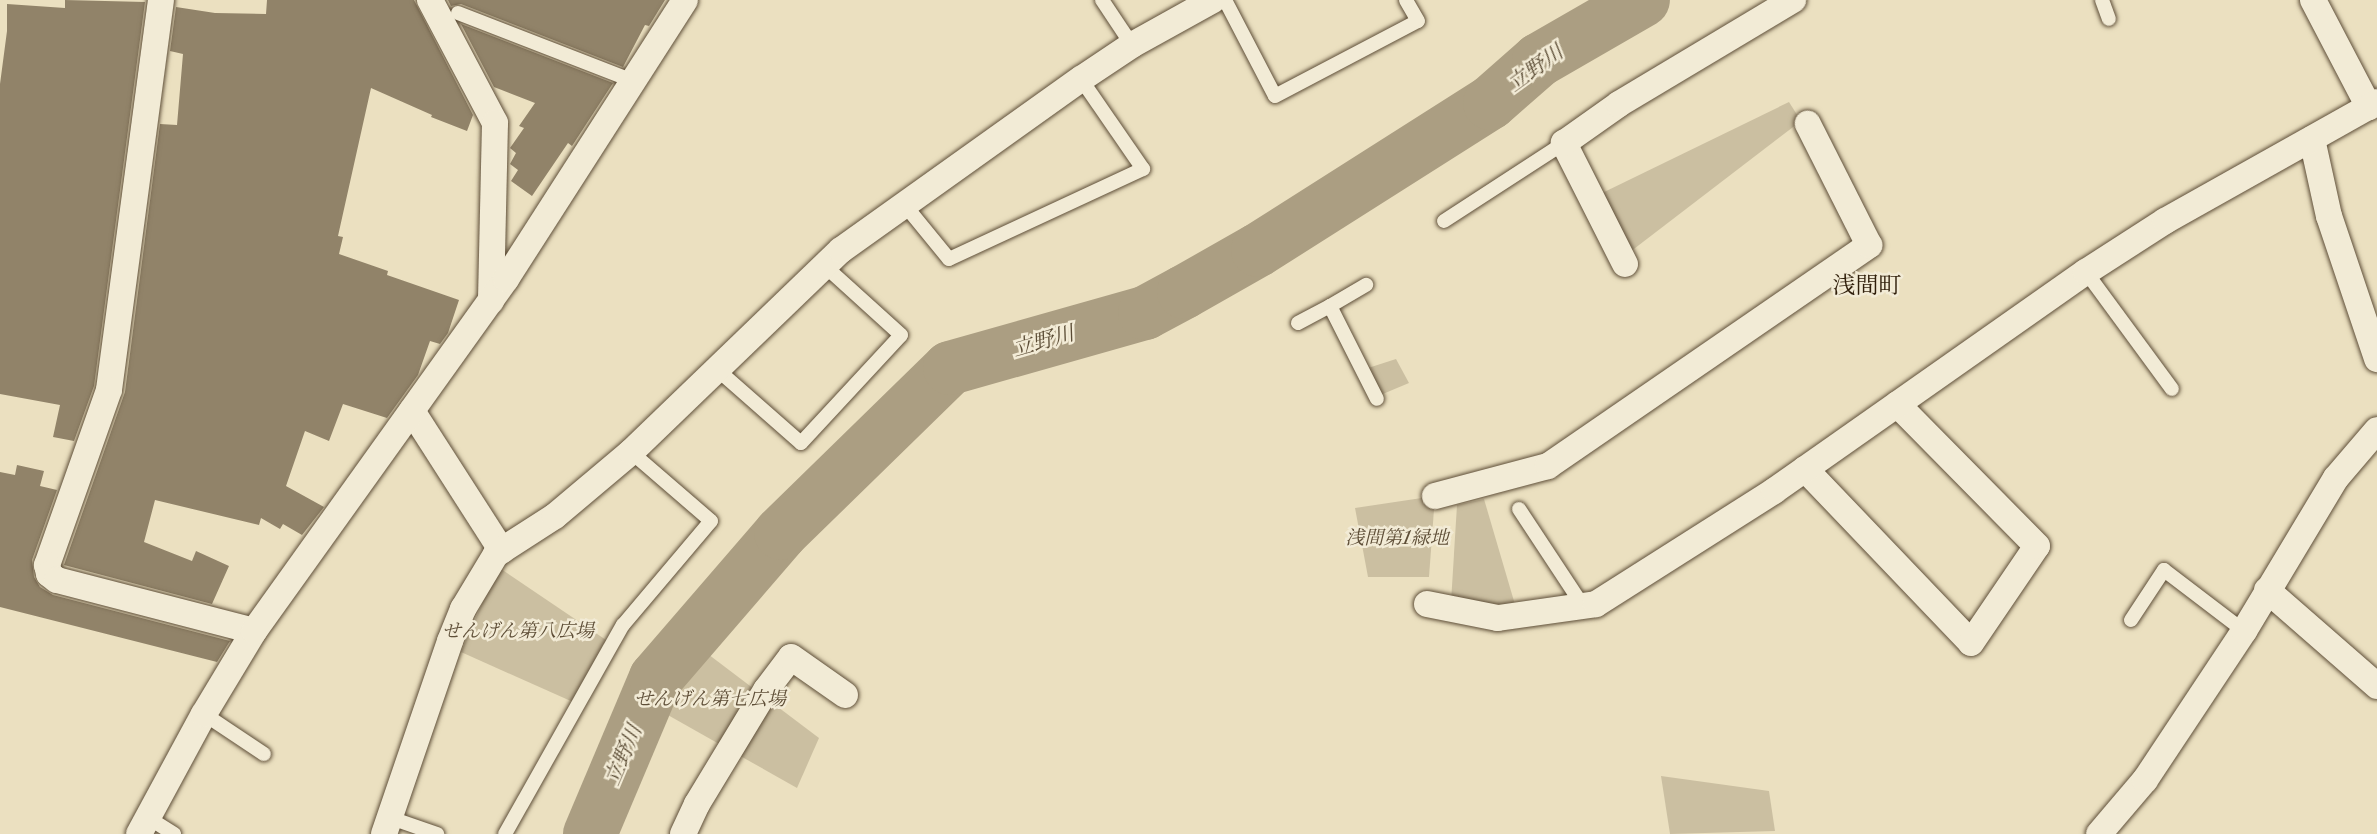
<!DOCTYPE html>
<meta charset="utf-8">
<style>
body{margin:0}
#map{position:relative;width:2377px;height:834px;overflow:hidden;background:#ebe0c0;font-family:"Libre Caslon Text","Noto Serif JP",serif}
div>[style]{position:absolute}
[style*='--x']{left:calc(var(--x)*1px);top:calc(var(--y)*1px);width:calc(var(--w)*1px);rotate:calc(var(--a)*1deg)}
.green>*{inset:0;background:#cbbfa1}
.river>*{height:54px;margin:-27px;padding:0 27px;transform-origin:27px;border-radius:27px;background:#ab9e82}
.building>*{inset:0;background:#918369}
.roads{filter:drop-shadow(0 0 2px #5e4e38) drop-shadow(0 0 2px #5e4e38)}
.service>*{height:14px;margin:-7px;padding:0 7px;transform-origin:7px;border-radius:7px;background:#f2ebd6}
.minor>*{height:26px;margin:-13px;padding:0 13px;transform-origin:13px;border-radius:13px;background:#f2ebd6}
span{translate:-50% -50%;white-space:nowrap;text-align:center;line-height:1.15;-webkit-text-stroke:5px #f2ebd6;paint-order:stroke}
.park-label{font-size:19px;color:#5e4e37;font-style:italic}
.water-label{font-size:21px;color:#5a4b34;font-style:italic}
.quarter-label{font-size:23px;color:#2f1e0a}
</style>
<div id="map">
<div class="green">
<div style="clip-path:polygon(1789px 102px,1801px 121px,1626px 255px,1596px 196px)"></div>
<div style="clip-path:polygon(1396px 359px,1409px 383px,1378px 396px,1365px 369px)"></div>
<div style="clip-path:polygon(1435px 496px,1429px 577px,1368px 577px,1355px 508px)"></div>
<div style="clip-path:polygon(1484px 499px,1516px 608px,1451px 602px,1457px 505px)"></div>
<div style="clip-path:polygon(498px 567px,609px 642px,573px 702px,461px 652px)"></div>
<div style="clip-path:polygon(700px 648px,819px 738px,797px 788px,659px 710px)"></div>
<div style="clip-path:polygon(1661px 776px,1769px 791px,1775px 831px,1670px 834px)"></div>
</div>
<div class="river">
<div style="--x:590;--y:834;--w:169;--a:-67.1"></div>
<div style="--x:656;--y:678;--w:191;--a:-49.2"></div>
<div style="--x:781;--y:533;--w:236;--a:-44.3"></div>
<div style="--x:950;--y:368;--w:203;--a:-15.8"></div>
<div style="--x:1145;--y:313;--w:44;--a:-28.3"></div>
<div style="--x:1184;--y:292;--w:85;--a:-29.6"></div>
<div style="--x:1258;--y:250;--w:275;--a:-32.4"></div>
<div style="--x:1490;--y:103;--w:65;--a:-41.3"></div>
<div style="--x:1539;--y:60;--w:120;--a:-30"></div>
</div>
<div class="building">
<div style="clip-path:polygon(65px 0,145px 2px,94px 386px,74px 441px,53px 437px,60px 405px,0 394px,0 84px,7px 31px,7px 4px,65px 8px)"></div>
<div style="clip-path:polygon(267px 0,414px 0,473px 115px,467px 131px,431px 117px,432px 115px,371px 88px,338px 236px,343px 237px,339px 254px,388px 271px,387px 275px,459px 300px,448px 333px,440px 344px,430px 341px,418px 375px,387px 418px,343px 404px,329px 441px,305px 431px,286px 486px,324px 507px,302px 535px,283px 524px,280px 529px,261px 518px,259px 525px,155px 500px,144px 542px,192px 561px,196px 551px,229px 566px,212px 604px,64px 565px,125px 392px,160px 124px,177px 125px,183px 54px,170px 51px,176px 7px,215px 13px,266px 14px)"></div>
<div style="clip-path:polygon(448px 0,665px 0,649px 26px,645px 25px,623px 67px,461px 4px,451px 6px)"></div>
<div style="clip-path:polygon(461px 24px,613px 83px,572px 146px,568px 143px,532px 196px,511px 181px,518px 170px,510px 164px,516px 153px,510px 148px,524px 128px,519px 126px,535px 103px,494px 87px)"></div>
<div style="clip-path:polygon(17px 465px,44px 471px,40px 486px,57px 490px,32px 560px,34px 577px,40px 587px,53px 595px,230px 641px,217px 662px,0 607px,0 472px,15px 475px)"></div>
</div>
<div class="roads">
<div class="service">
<div style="--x:1102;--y:0;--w:54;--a:56.3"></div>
<div style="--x:1225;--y:0;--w:108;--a:62.5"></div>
<div style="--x:1275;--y:96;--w:161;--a:-27.7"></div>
<div style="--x:1418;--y:21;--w:24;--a:-120"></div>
<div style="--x:2102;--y:0;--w:20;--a:70"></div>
<div style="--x:458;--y:13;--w:188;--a:21.2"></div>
<div style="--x:904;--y:204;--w:71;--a:50.7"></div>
<div style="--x:949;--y:259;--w:214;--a:-24.9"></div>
<div style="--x:1143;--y:169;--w:109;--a:-124.6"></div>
<div style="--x:1444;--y:221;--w:143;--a:-33"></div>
<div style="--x:2086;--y:272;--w:145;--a:53.7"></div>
<div style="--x:1330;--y:306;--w:42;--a:-30.3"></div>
<div style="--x:1298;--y:323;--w:36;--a:-28"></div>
<div style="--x:1330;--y:306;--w:104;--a:63.2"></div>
<div style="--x:719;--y:371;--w:109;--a:41.3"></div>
<div style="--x:801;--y:443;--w:147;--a:-47.2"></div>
<div style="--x:901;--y:335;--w:103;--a:-137.8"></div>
<div style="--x:1519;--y:509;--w:116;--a:56.6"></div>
<div style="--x:2131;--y:620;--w:60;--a:-56.6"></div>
<div style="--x:2164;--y:570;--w:101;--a:37.3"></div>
<div style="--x:204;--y:714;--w:72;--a:33.7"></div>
<div style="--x:147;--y:817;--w:32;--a:32"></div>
<div style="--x:391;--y:818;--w:49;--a:19.2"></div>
<div style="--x:505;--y:834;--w:240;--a:-60.6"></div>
<div style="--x:623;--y:625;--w:136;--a:-49.8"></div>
<div style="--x:711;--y:521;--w:106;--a:-139.2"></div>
</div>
<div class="minor">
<div style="--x:161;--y:0;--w:393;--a:97.6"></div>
<div style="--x:109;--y:390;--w:186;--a:109.5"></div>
<div style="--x:47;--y:565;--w:9;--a:77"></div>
<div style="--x:49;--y:574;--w:10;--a:37"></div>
<div style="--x:57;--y:580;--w:203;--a:14.5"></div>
<div style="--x:430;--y:0;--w:139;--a:62.1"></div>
<div style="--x:495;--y:123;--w:178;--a:91.3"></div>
<div style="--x:2313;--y:0;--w:121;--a:62.4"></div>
<div style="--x:2312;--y:139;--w:79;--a:77.6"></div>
<div style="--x:2329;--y:216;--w:151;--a:71.4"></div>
<div style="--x:1625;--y:264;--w:136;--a:-116.8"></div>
<div style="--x:1564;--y:143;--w:67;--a:-35.3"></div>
<div style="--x:1619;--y:104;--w:203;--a:-30.9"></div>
<div style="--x:412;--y:411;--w:166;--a:57.3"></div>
<div style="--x:1805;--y:469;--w:240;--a:46.3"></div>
<div style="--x:1971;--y:643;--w:117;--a:-55.8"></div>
<div style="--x:2037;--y:546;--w:199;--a:-134.6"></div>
<div style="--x:1435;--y:496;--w:117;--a:-14.9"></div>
<div style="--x:1548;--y:466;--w:390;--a:-34.5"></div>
<div style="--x:1869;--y:245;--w:136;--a:-116.8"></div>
<div style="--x:2267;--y:590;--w:146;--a:41.1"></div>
<div style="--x:1427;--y:604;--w:72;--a:11.2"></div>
<div style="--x:1498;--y:618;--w:99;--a:-8.1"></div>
<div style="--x:1596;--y:604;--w:211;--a:-32.4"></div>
<div style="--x:1774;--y:491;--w:381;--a:-35.1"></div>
<div style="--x:2086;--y:272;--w:94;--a:-32.8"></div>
<div style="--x:2165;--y:221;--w:243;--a:-29.3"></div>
<div style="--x:139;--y:834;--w:136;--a:-61.6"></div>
<div style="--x:204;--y:714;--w:97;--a:-58.9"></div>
<div style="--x:254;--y:631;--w:433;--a:-54.4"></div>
<div style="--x:506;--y:279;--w:331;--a:-57.3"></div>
<div style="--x:384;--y:834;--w:204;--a:-71.1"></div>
<div style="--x:450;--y:641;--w:35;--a:-68"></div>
<div style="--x:463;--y:609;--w:64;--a:-59"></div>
<div style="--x:496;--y:554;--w:70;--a:-32.8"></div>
<div style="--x:555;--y:516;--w:99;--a:-40.1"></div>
<div style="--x:631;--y:452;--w:291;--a:-43.9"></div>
<div style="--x:841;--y:250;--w:295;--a:-35.5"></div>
<div style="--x:1081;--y:79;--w:61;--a:-33.7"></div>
<div style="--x:1132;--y:45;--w:93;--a:-29.1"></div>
<div style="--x:683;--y:834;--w:33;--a:-65"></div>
<div style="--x:697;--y:804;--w:133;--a:-58.8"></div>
<div style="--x:766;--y:690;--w:41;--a:-52.9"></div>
<div style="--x:791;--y:657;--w:66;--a:35.1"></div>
<div style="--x:2099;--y:834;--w:71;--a:-49.6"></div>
<div style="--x:2145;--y:780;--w:179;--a:-56.4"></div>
<div style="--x:2244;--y:631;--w:179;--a:-59"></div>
<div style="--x:2336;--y:478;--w:63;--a:-49.5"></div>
</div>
</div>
<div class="park-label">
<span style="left:1397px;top:538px">浅間第1緑地</span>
<span style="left:518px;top:631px">せんげん第八広場</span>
<span style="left:710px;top:699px">せんげん第七広場</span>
</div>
<div class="water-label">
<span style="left:1535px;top:68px;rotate:-36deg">立野川</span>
<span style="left:1043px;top:341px;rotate:-16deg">立野川</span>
<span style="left:623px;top:755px;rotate:-67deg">立野川</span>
</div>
<div class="quarter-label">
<span style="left:1867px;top:285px">浅間町</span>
</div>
</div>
